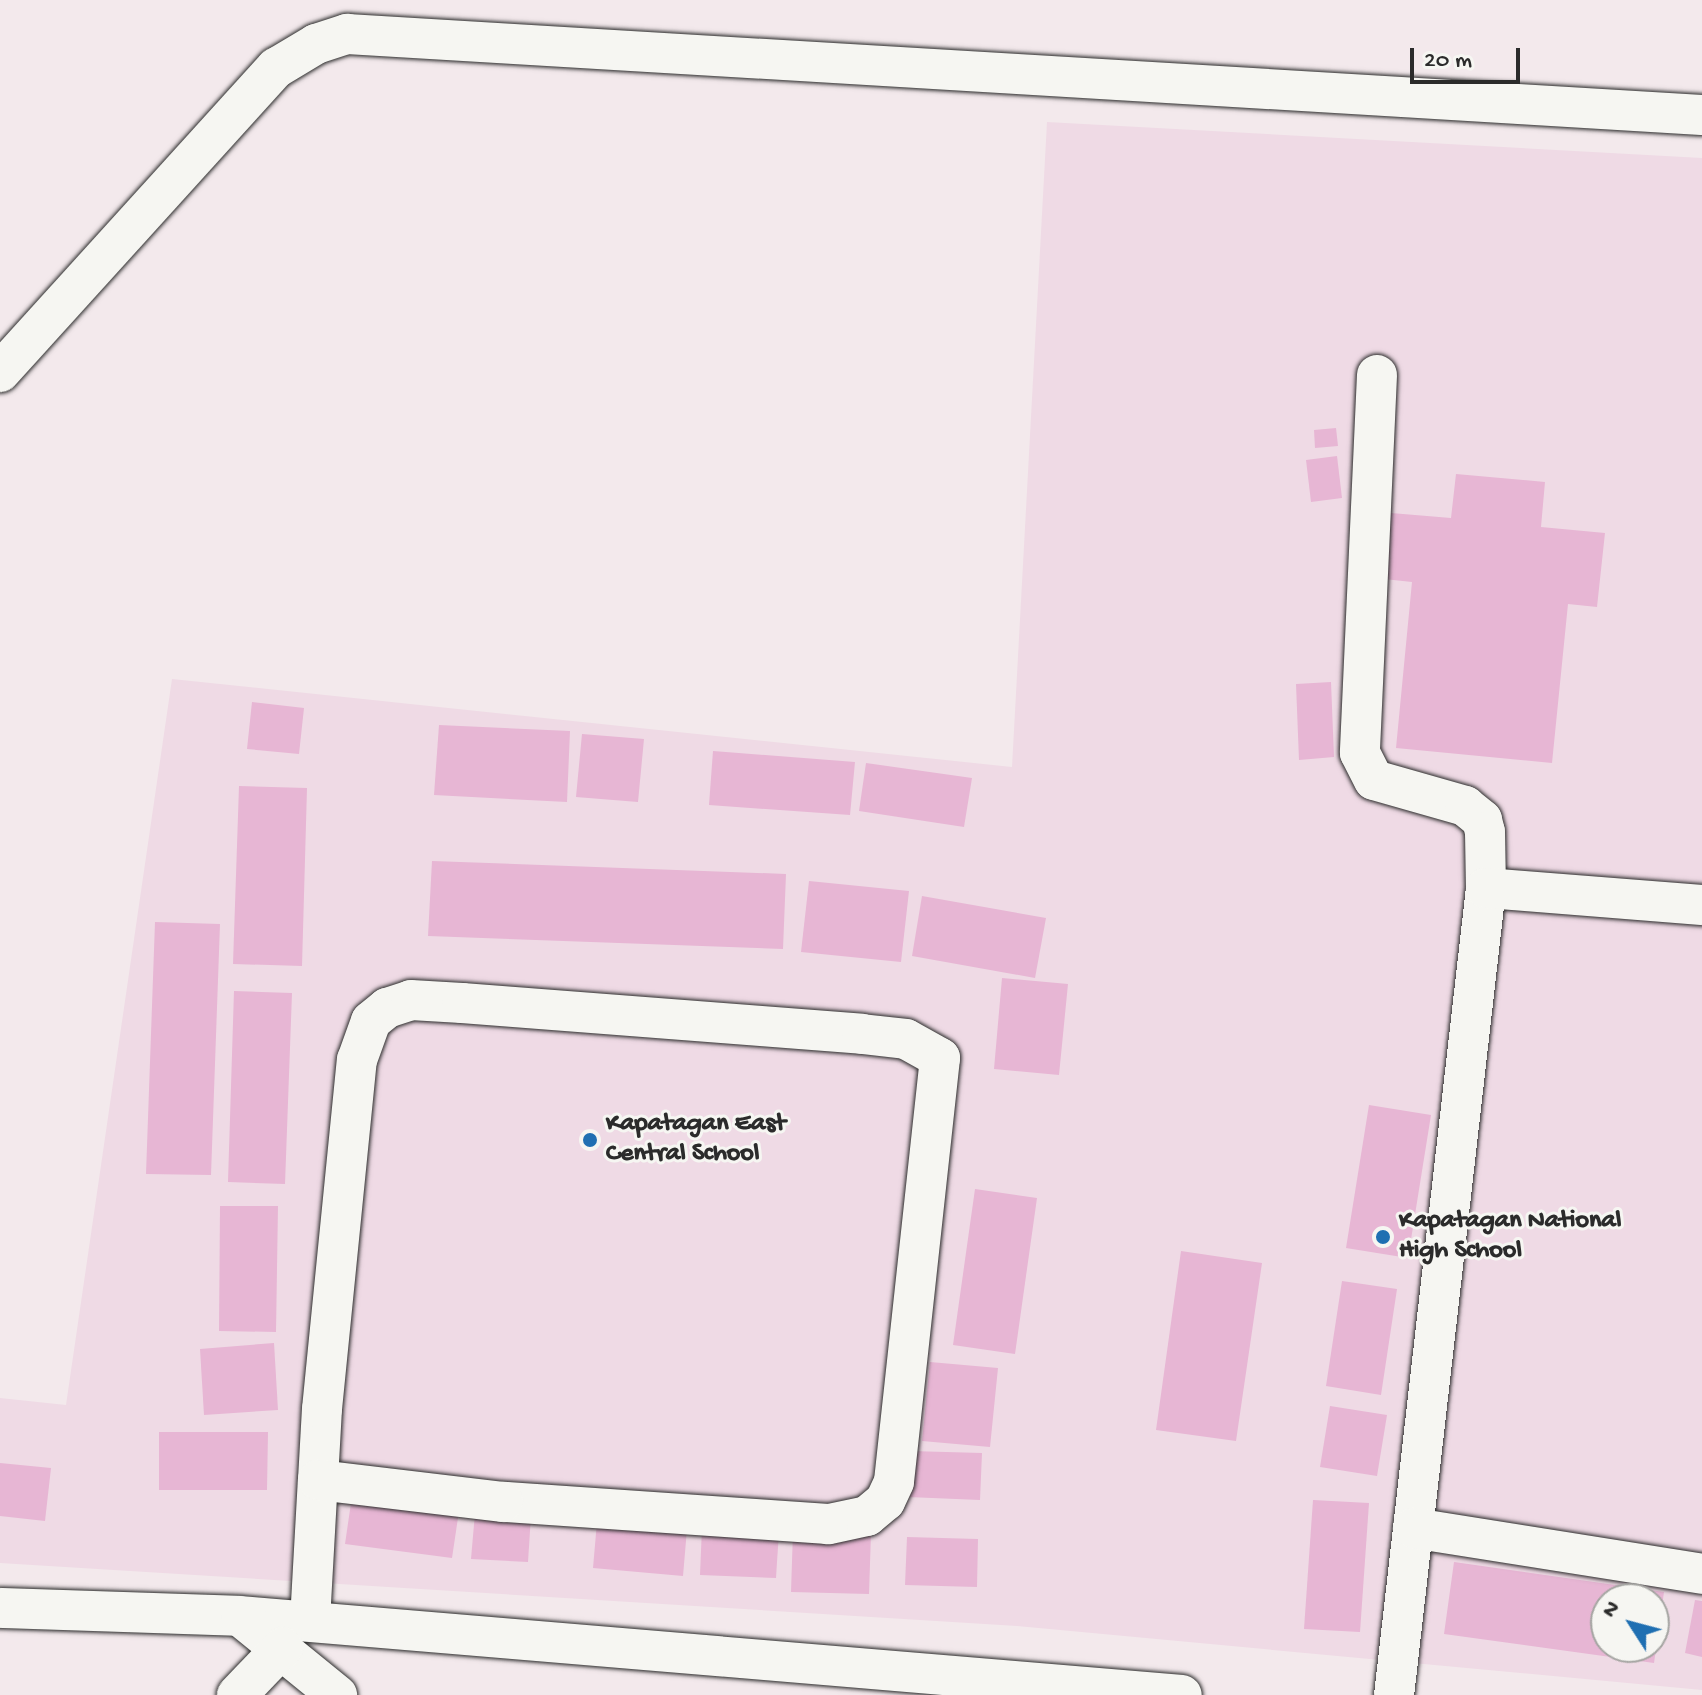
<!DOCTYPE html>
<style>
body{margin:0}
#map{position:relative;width:1702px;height:1695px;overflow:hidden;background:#f3e9ec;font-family:"Gochi Hand",sans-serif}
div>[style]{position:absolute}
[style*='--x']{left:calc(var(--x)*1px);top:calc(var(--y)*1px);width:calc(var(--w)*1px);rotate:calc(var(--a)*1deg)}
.built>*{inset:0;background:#efdae5}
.building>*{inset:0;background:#e7b6d4}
.roads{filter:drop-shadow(0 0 2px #2b2b2b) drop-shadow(0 0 2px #2b2b2b)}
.minor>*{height:40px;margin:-20px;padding:0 20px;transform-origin:20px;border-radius:20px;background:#f6f6f2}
.dots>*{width:22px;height:22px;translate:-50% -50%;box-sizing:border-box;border:4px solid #f6f6f2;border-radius:50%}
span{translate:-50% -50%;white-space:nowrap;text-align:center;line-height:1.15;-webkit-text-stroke:6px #f6f6f2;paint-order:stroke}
.poi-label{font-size:26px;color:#2b2b2b;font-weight:700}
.left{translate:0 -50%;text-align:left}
.north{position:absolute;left:1590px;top:1583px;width:80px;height:80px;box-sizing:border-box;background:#f6f6f2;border:2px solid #a5a5a2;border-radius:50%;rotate:306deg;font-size:22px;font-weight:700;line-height:32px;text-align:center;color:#2b2b2b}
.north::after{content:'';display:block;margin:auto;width:28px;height:36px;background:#1f6fb2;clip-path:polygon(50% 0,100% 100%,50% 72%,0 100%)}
.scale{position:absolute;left:1410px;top:48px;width:110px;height:36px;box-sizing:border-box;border:4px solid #2b2b2b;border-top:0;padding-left:10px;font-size:24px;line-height:28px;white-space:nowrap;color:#2b2b2b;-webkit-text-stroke:6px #f6f6f2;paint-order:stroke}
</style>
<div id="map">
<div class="built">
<div style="clip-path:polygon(evenodd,1047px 122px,1702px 158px,1702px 1690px,1017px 1626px,0 1563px,0 1398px,66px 1405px,172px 679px,1012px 767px,1047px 122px,1606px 1599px,1654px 1599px,1654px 1647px,1606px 1647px,1606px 1599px)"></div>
</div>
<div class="building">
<div style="clip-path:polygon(1336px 428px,1338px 446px,1315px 448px,1314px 430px)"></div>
<div style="clip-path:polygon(1337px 456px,1342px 498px,1311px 502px,1306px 460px)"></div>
<div style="clip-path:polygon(1456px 474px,1545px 482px,1541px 527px,1605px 533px,1597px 607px,1568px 604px,1552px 763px,1396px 748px,1412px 582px,1384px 579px,1391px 513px,1451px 518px)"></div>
<div style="clip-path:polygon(1331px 682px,1334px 757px,1299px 760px,1296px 684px)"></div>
<div style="clip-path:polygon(252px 702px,304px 708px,299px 754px,247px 749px)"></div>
<div style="clip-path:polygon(439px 725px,570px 731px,567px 802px,434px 795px)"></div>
<div style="clip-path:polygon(582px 734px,644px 739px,638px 802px,576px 797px)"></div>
<div style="clip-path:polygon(713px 751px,855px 762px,850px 815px,709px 805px)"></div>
<div style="clip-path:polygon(866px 763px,972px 778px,964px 827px,859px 811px)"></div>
<div style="clip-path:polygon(239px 786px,307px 788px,302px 966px,233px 964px)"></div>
<div style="clip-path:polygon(432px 861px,786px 874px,783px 949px,428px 936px)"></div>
<div style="clip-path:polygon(809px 881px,909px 891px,901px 962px,801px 952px)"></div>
<div style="clip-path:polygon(922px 896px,1046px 918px,1035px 978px,912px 956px)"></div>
<div style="clip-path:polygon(155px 922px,220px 924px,211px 1175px,146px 1174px)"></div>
<div style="clip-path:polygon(1002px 978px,1068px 984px,1059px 1075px,994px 1069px)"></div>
<div style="clip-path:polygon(234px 991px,292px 993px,285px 1184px,228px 1182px)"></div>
<div style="clip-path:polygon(1369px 1105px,1431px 1115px,1408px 1258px,1346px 1248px)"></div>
<div style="clip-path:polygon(975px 1189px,1037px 1198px,1015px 1354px,953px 1345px)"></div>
<div style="clip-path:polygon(220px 1206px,278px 1206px,276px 1332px,219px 1331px)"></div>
<div style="clip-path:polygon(1181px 1251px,1262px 1263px,1236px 1441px,1156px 1430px)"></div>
<div style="clip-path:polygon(1342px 1281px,1397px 1289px,1381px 1395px,1326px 1386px)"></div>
<div style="clip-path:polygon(274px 1343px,278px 1410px,204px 1415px,200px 1349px)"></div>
<div style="clip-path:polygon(930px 1362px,998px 1368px,990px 1447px,922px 1441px)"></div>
<div style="clip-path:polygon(1330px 1406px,1387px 1415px,1377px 1476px,1320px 1467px)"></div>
<div style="clip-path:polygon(159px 1432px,268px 1432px,267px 1490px,159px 1490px)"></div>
<div style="clip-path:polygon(910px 1451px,982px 1453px,980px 1500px,908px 1497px)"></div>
<div style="clip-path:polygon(0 1463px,51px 1468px,45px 1521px,0 1516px)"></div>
<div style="clip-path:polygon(352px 1496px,459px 1511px,452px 1558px,345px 1544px)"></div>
<div style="clip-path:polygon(1313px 1500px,1369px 1503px,1360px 1632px,1304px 1629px)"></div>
<div style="clip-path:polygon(475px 1513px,531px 1516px,528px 1562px,471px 1559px)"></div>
<div style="clip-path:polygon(597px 1522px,687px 1529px,683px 1576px,593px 1568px)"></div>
<div style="clip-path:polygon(702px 1527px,779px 1531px,776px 1578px,700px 1575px)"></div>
<div style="clip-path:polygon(793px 1531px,871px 1533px,869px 1594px,791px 1592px)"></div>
<div style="clip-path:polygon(907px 1537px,978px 1539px,977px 1587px,905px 1585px)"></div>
<div style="clip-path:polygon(evenodd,1454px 1562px,1664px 1592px,1654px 1663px,1444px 1634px,1454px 1562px,1606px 1599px,1654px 1599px,1654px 1647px,1606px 1647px,1606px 1599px)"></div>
<div style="clip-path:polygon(1695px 1600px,1702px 1601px,1702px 1657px,1685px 1653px)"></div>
</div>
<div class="roads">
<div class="minor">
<div style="--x:0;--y:372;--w:411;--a:-47.8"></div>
<div style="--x:276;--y:68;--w:47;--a:-31"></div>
<div style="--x:316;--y:44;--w:33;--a:-18"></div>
<div style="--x:347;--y:34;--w:1357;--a:3.42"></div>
<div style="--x:1377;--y:375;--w:378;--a:92.6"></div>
<div style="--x:1360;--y:753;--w:30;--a:63"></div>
<div style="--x:1374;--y:780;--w:95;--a:15.9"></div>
<div style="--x:1465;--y:806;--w:22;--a:39"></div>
<div style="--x:1482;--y:820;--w:12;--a:76"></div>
<div style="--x:1485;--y:832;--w:56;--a:89"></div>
<div style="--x:1486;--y:888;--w:812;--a:96.5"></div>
<div style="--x:1486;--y:888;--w:217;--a:4.5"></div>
<div style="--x:1413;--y:1528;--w:293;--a:9"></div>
<div style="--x:0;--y:1608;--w:239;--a:1.9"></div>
<div style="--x:239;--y:1616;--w:946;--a:4.79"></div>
<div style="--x:241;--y:1617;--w:124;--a:39.1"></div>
<div style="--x:310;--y:1621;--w:141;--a:-86.8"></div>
<div style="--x:318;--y:1480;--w:71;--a:-86.8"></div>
<div style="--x:322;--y:1409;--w:351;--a:-84.3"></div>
<div style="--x:357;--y:1060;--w:41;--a:-70.3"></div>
<div style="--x:371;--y:1021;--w:21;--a:-39"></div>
<div style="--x:387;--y:1008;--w:25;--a:-18"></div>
<div style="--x:411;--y:1000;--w:51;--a:3.4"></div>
<div style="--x:462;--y:1003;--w:401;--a:4.4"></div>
<div style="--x:862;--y:1034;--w:44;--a:6.5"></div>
<div style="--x:906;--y:1039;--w:39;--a:29"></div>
<div style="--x:940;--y:1058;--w:426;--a:96.2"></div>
<div style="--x:894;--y:1482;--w:21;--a:115"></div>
<div style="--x:885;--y:1501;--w:23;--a:140"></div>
<div style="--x:867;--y:1516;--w:40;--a:168"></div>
<div style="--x:828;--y:1524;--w:326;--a:-176.1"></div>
<div style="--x:503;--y:1502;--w:186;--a:-173.2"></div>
<div style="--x:237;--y:1695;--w:66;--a:-46.2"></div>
</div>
</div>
<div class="dots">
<div style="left:590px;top:1140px;background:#1f6fb2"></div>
<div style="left:1383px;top:1237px;background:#1f6fb2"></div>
</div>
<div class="poi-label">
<span class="left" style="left:606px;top:1140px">Kapatagan East<br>Central School</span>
<span class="left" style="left:1399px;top:1237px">Kapatagan National<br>High School</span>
</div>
<div class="north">N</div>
<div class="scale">20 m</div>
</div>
